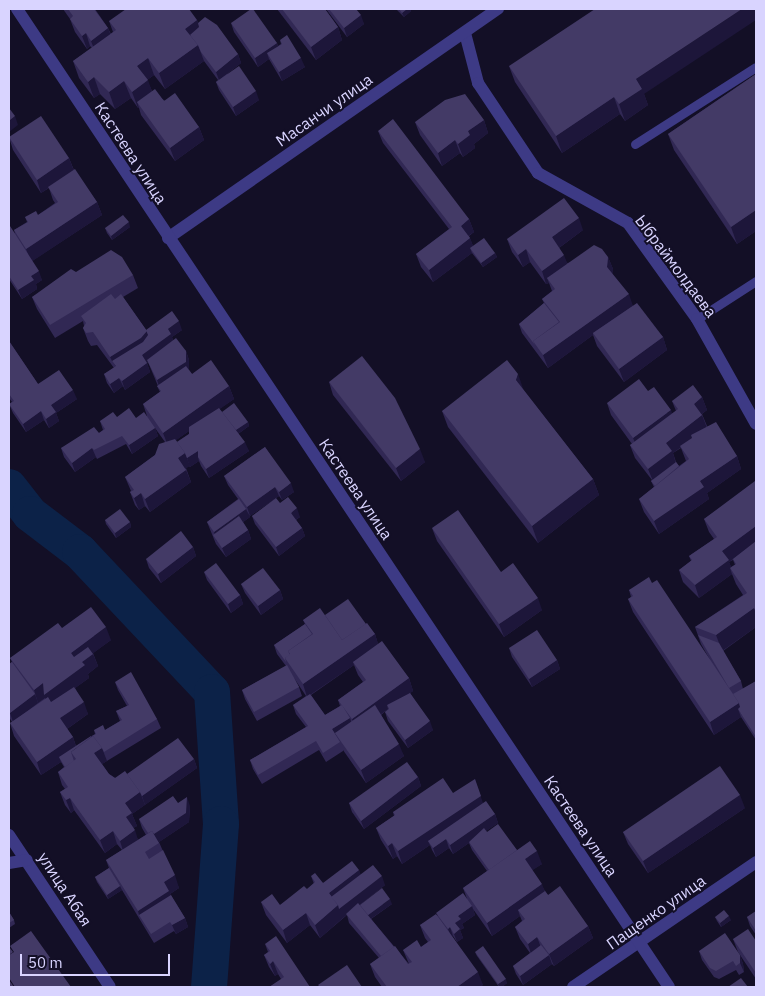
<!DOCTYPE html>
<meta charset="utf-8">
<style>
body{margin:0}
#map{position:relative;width:765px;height:996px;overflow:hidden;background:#130f26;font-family:"IBM Plex Sans",sans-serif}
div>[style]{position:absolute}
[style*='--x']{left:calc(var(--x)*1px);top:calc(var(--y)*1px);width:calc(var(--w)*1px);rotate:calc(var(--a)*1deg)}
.river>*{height:36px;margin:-18px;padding:0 18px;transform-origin:18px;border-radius:18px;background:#0c2248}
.service>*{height:9px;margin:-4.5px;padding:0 4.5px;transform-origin:4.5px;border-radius:4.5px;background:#3d3a85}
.minor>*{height:12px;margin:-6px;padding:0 6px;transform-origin:6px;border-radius:6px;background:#3d3a85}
.tertiary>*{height:12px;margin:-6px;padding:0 6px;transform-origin:6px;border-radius:6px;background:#3d3a85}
.wall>*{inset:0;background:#312854}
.shaded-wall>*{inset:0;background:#1d163a}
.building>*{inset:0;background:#433a66}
span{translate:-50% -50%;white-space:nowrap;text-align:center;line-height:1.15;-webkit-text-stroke:4px #130f26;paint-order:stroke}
.street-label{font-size:16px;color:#d9d4ff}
.frame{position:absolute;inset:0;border:10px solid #d9d4ff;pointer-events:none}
.scale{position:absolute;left:20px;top:954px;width:150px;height:22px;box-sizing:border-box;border:2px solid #d9d4ff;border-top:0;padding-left:6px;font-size:15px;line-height:18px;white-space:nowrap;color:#d9d4ff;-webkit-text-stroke:4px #130f26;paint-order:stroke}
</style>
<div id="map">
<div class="river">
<div style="--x:9;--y:487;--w:34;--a:52"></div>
<div style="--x:30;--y:514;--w:63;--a:37.2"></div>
<div style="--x:80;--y:552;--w:192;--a:46.7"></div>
<div style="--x:212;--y:692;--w:132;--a:86.1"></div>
<div style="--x:221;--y:824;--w:163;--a:94.2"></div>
</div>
<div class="service">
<div style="--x:635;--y:144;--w:143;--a:-32.5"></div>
<div style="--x:697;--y:319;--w:70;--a:-32.8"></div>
</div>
<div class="minor">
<div style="--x:465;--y:33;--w:52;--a:75.4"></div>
<div style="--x:478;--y:83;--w:108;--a:56.3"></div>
<div style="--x:538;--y:173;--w:103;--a:29.1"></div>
<div style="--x:628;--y:223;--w:118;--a:54.3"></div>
<div style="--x:697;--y:319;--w:120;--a:60.7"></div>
<div style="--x:168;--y:238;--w:402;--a:-34.8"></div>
<div style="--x:9;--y:835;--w:182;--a:56.4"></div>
<div style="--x:9;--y:863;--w:18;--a:-9"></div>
<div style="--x:573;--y:987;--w:222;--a:-34.3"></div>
</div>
<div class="tertiary">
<div style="--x:17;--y:9;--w:1175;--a:56.31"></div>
</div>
<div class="wall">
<div style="clip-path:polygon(63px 9px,95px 9px,108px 28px,111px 34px,113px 32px,109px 21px,197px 20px,198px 23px,238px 54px,241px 63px,227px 74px,259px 100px,236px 116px,219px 90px,216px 82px,218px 80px,204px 61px,165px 89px,154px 75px,147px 80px,152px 91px,199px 127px,204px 140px,175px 161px,141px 115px,139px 108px,138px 108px,131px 98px,115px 109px,100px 94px,94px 98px,79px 78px,73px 61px,92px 48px,90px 46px,87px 49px,75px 32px,70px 19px)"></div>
<div style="clip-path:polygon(277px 9px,325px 9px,338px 27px,342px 40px,316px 60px)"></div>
<div style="clip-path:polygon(326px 9px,356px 9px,364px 24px,347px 37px)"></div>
<div style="clip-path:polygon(396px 9px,410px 9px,411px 11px,404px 17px)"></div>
<div style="clip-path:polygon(231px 23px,277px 43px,278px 46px,281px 44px,280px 40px,305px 67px,282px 81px,269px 59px,258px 67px,234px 32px)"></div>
<div style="clip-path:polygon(509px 66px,644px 94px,648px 105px,625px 121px,620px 114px,562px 153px,515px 82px)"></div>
<div style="clip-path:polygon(756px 74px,756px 231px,737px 244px,674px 150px,668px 134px)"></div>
<div style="clip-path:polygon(484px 120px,488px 133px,474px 144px,475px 148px,463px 157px,460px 153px,442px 166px,420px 135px,415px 122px)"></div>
<div style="clip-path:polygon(378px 131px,469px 219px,474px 232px,469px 236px,473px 246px,495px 253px,497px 257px,483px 267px,472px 253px,433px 282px,421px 267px,416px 254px,449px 229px,383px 143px)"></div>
<div style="clip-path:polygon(9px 137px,69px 158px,74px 170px,97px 202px,102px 215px,32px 261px,42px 280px,36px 284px,37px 289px,22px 299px,9px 279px,9px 226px,15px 234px,14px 230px,27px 222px,25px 217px,38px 215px,55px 203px,53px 200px,49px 188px,41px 193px,13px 150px)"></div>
<div style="clip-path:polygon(130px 227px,112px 240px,107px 233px,105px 228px)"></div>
<div style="clip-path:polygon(583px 230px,559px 248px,567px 263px,608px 257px,613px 269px,612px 274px,633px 306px,663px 337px,667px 350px,624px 382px,597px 346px,593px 335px,548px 368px,522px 333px,519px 324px,544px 303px,542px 299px,552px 291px,549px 283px,546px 284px,530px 262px,523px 267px,512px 252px,507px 239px)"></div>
<div style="clip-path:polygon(evenodd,76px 272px,133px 275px,138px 288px,123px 297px,146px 330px,182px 330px,172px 337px,173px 340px,186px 351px,189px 360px,189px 370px,192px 374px,229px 386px,234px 399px,219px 409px,222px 412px,248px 422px,249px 426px,238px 434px,249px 451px,209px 478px,201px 466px,199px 461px,190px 467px,189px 466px,186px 468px,191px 482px,150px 512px,145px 506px,139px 510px,135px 505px,130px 492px,131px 491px,125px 477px,155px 455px,165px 442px,155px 428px,158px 436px,132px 454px,126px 444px,97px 459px,96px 457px,75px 472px,64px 457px,61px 448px,99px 433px,103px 430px,100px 421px,117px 417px,136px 418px,147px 416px,143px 404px,160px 392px,157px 386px,158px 386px,148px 362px,147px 363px,150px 372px,125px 390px,123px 386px,114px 393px,107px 383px,104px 374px,114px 368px,97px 345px,91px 346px,88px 341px,83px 328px,84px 326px,83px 321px,55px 338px,37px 309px,32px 297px,76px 272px,189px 431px,189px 434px,177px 442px,176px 440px,189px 431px)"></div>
<div style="clip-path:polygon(9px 341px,38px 384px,77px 399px,56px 413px,59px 421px,49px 428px,44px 420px,26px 432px,13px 413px,9px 404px,12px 402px,9px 398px)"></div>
<div style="clip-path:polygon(329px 382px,425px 462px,401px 481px,333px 395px)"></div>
<div style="clip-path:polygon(524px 391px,593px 479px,599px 495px,538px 543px,448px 427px,442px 411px)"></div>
<div style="clip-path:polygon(evenodd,702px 397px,707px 410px,702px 414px,707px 426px,737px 456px,741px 469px,707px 493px,709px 499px,659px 534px,644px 512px,639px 499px,654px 487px,651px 481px,652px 480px,635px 458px,630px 445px,632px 444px,611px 415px,607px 403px,672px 414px,676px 411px,672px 401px,702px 397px,681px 448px,686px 461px,679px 466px,676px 462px,673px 453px,681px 448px)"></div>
<div style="clip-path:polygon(265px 447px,294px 492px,282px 500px,279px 496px,250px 516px,248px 513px,250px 517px,243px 522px,248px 530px,251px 539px,226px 557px,216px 544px,207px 522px,238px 499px,228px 485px,224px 476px)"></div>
<div style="clip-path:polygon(evenodd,756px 483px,756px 627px,723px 651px,741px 681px,743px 689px,756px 681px,756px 740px,741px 717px,714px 735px,633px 612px,628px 599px,631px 597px,629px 590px,652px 583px,710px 660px,701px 644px,695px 627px,743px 595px,736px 584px,732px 574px,699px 598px,683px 582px,679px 570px,691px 561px,689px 556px,714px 539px,709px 532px,704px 519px,756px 483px,733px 560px,735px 565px,731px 567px,729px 562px,733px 560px)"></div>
<div style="clip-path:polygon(280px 503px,300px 517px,296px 520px,302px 528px,305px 536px,279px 556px,255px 524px,252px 516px)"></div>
<div style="clip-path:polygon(105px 520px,130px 522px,131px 527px,116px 538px,106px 524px)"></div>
<div style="clip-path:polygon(432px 528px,542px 610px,504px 637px,437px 541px)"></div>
<div style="clip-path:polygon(193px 547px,196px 556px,161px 583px,149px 568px,146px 559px)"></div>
<div style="clip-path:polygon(204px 572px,240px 595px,243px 604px,231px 613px,207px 580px)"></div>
<div style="clip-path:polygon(241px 584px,280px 590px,283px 599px,261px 615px,245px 593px)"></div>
<div style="clip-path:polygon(evenodd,325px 615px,366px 624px,375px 634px,378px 644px,409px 678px,413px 691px,410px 693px,433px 730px,408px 748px,388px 721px,385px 712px,388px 709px,381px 715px,404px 756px,366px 783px,343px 750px,343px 751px,326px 762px,319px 750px,262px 784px,253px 769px,250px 760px,306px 727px,296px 714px,293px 705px,306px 696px,294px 678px,299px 687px,302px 696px,257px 721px,245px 699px,242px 690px,286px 666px,277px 654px,274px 645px,305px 624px,303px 620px,325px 615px,354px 665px,358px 675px,363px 682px,338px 700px,340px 706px,325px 715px,311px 695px,354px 665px)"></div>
<div style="clip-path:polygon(62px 628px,111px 640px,93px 653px,98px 666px,88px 674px,89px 678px,75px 688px,88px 714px,67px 729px,73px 737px,76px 746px,95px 734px,94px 730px,105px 730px,120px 721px,116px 711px,127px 706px,118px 690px,115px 682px,157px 719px,161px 728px,102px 764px,109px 774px,115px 778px,127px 774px,194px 759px,197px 768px,132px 814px,137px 826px,133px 828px,138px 840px,146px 835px,142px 828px,139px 819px,178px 803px,190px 806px,189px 822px,159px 842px,179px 888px,170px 894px,185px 918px,188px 927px,176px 934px,174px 931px,154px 943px,122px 890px,108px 899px,97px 882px,95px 877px,109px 868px,106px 860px,122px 850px,117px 844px,105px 853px,74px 810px,71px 813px,65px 805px,60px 792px,65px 789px,62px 785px,58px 772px,64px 767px,61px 762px,41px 775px,14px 736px,10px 723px,12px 722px,9px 717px,9px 664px,12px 662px,10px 658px)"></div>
<div style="clip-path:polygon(509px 648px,557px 660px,560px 669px,532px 687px,512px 657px)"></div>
<div style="clip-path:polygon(418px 777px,421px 786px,364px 829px,352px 812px,349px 803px)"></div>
<div style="clip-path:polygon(453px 793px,483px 803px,495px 814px,498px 823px,486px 831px,487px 832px,517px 850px,542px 864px,532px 870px,545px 891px,548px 895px,588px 926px,593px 938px,554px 966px,552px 964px,523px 985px,516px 974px,513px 966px,530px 953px,520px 939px,515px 927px,522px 921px,520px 916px,492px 936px,473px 909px,475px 915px,462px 924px,464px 928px,460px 930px,463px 938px,457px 942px,453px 936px,452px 936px,483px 985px,479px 987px,382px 987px,375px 977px,370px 964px,379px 958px,349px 923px,347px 915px,320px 938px,310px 925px,287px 943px,266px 915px,261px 902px,280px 905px,307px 889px,314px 884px,311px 876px,323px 883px,359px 870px,360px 875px,385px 885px,360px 905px,392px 904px,371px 919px,409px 964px,403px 950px,421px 947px,428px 942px,425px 938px,420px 925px,467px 899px,463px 888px,487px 871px,472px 850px,469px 843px,453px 854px,449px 848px,436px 857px,432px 850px,430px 845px,402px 864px,397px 856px,393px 859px,381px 840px,376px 828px,394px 816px,393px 812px)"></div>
<div style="clip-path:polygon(745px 808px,648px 873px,628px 844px,623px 832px)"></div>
<div style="clip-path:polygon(756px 911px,756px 935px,750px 926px,747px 917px)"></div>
<div style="clip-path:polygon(9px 912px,14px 920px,15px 924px,9px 928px)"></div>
<div style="clip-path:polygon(715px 917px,731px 920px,721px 927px,717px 921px)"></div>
<div style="clip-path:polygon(733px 939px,756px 941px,756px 979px,738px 952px)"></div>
<div style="clip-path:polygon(265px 944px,310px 987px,281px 979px,278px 974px,275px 976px,269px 967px,264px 955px,268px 952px)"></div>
<div style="clip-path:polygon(699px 951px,740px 955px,743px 964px,744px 972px,739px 975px,736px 970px,719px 979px,714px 977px,702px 960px)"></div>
<div style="clip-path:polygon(475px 952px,507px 983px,502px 987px,499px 987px,477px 956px)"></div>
</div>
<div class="shaded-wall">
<div style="clip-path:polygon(407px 9px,410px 9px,411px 11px,404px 17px,402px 13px)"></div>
<div style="clip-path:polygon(742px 9px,756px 9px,756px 20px,644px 94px,648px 105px,625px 121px,619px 104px,636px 79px)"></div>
<div style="clip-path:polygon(361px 15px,364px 24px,347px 37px,344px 28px)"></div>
<div style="clip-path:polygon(197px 20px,203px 36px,188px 36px,185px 29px)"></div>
<div style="clip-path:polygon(338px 27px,342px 40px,316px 60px,311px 47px)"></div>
<div style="clip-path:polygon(108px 28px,113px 41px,96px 54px,91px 41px)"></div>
<div style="clip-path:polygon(86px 33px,90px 46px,87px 49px,82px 36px)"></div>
<div style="clip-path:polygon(277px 43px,280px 52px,267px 53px,269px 59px,258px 67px,255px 58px)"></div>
<div style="clip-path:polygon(198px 45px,204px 61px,165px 89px,159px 73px)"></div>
<div style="clip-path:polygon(238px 54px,241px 63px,219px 80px,216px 72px)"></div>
<div style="clip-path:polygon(148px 58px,154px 75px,143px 83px,137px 66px)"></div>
<div style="clip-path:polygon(301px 58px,305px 67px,282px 81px,279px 72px)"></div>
<div style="clip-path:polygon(94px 77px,100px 94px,94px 98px,88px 82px)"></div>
<div style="clip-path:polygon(148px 80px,154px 97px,137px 102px,139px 108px,138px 108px,132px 92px)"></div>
<div style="clip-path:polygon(124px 81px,131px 98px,115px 109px,109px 92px)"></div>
<div style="clip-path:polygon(256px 91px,259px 100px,236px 116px,233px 107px)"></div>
<div style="clip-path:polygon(614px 97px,620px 114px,562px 153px,556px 136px)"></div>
<div style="clip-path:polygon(15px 116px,18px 125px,9px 132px,9px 121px)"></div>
<div style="clip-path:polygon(484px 120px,488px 133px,474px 144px,475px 148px,463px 157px,458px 144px,468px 131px)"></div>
<div style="clip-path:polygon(199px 127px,204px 140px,175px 161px,170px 148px)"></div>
<div style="clip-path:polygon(455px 140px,460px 153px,442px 166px,438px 153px)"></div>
<div style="clip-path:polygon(69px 158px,74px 171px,41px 193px,37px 180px)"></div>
<div style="clip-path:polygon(97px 202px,102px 215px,31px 262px,26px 249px)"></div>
<div style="clip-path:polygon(756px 210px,756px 231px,737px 244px,731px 227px)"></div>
<div style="clip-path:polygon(579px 218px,583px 230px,556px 250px,552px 237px)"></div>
<div style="clip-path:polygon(469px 219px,474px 232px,465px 238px,461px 226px)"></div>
<div style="clip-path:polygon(129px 222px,130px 227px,112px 240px,111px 236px)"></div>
<div style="clip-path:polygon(470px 238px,475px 251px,470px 248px,472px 253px,433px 282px,429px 270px)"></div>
<div style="clip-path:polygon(526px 249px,530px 262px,523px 267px,518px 255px)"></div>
<div style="clip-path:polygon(495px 253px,497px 257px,483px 267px,481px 263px)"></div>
<div style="clip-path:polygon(564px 255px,569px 268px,547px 278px,549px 283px,546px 284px,542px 271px)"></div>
<div style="clip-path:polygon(608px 257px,613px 269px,612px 280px,607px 267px)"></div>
<div style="clip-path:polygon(39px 271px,42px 280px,36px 284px,37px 289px,22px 299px,18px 290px,31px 276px)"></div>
<div style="clip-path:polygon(629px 294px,633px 306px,593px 333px,593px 335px,548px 368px,543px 355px)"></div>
<div style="clip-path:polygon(179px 321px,182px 330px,172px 337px,174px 343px,145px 364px,142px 355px,168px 329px)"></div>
<div style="clip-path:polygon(147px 331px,151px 344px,116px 366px,112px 361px,110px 357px)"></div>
<div style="clip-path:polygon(663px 337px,667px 350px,624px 382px,619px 369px)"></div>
<div style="clip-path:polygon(186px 351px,189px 360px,189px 370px,160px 389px,157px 380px)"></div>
<div style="clip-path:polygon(147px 363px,150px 372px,125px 390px,122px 381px)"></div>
<div style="clip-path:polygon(518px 374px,524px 391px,516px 380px)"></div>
<div style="clip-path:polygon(119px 378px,123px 386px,114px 393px,110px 384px)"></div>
<div style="clip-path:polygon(229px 386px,234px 399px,168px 446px,163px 433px)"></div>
<div style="clip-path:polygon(73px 390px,77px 399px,56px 413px,59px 421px,49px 428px,46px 419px,51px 405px)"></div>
<div style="clip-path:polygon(702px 397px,707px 410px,699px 416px,694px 404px)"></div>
<div style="clip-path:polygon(671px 410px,675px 422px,638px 450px,633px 438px)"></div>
<div style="clip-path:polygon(41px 411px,44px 420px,26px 432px,23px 424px)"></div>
<div style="clip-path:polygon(702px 415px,707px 428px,673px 453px,676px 464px,653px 481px,648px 469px,666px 443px)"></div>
<div style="clip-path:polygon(248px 422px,249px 426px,235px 436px,234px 431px)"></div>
<div style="clip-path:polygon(155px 428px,158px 436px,132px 454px,129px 445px)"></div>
<div style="clip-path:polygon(245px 442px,249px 451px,209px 478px,206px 469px)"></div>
<div style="clip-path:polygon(92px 448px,96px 457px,75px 472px,72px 463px)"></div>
<div style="clip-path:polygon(420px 449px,425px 462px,401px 481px,396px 468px)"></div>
<div style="clip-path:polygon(198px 451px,198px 457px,199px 461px,190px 467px,187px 458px)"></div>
<div style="clip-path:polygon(185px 453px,190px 466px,183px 470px,178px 458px)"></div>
<div style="clip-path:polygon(737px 456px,741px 469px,707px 493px,709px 499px,659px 534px,654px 521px,700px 481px)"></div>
<div style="clip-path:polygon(186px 470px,191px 482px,150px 512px,145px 499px)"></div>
<div style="clip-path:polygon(593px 479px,599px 495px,538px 543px,532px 526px)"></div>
<div style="clip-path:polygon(291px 483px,294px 492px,282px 500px,279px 492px)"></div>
<div style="clip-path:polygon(275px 487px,279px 496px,250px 516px,247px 507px)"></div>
<div style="clip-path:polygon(141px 493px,145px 506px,139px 510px,134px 498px)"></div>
<div style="clip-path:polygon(297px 508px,300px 517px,294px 521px,291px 513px)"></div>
<div style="clip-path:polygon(246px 509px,250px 517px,217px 541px,214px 532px)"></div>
<div style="clip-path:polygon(130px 522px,131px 527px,116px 538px,115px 533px)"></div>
<div style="clip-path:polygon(756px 526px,756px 542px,729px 562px,734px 573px,730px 568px,732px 574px,699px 598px,695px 585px,722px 551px)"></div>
<div style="clip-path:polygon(302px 528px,305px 536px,279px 556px,276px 547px)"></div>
<div style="clip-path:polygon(248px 530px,251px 539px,226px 557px,222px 548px)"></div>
<div style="clip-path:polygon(193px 547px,196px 556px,161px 583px,158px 574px)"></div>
<div style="clip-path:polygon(280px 590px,283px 599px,261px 615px,258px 606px)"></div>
<div style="clip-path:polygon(240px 595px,243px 604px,231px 613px,228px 604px)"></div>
<div style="clip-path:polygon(538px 598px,542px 610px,504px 637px,499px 624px)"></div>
<div style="clip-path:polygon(754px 608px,756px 614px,756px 627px,722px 651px,716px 635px)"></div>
<div style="clip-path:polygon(106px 627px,111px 640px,76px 666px,71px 653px)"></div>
<div style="clip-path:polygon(375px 634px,379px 647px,353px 662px,354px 665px,307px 697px,303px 684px)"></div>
<div style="clip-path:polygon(93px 654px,98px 666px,88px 674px,89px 678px,49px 707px,45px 698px,38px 703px,34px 690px,43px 683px,82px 662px)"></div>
<div style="clip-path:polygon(557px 660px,560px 669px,532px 687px,529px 679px)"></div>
<div style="clip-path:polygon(409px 678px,413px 691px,389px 709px,387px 705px,388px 709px,357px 732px,352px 719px)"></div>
<div style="clip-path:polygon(35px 694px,38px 703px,13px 722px,10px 713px)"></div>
<div style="clip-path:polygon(84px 702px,88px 714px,64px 731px,60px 718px)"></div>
<div style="clip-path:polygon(739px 703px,743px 716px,738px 709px,741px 717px,714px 735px,710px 722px)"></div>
<div style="clip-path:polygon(350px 718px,353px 727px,335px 733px,337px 737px,332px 729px)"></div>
<div style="clip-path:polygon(430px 721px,433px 730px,408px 748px,405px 740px)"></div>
<div style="clip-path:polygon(73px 737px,77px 750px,59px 757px,61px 762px,41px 775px,37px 762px)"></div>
<div style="clip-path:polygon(399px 744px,404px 756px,366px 783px,361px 770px)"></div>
<div style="clip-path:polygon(102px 748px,107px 761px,99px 766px,94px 753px)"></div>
<div style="clip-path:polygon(194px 759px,197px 768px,145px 805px,142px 796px)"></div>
<div style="clip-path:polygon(418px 777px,421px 786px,364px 829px,361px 821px)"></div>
<div style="clip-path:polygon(475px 779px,485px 809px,428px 841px,430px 845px,402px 864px,398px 851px)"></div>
<div style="clip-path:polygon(140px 792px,145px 805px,132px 814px,137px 826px,130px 830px,126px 817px,125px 803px)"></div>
<div style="clip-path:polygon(740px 795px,745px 808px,648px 873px,643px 861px)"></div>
<div style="clip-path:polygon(187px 797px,190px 806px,189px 822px,153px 846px,150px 837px)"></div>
<div style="clip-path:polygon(70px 798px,74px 810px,71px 813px,66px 800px)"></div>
<div style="clip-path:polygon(495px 814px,498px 823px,453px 854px,450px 845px)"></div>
<div style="clip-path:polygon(135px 830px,139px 843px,124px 854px,120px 841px)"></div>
<div style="clip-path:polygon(113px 831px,117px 844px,105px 853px,100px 840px)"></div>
<div style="clip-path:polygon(446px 839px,449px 848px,436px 857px,433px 848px)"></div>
<div style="clip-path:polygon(392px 843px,397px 856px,393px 859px,388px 846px)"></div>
<div style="clip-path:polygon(537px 851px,542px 864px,530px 872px,525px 859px)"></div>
<div style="clip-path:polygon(359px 870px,364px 883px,336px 905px,329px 893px)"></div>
<div style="clip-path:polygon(175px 875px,179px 888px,170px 894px,174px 904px,139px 915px,138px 911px,164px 882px)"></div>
<div style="clip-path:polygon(382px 876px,385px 885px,343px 918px,320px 938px,315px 925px,338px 905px)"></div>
<div style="clip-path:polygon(542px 884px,547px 897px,518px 910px,520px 916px,492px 936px,487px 923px)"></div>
<div style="clip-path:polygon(120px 886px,122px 890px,108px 899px,107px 895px)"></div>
<div style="clip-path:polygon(390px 899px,392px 904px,369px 920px,367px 916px)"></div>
<div style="clip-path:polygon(472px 906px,475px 915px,462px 924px,464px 928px,460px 930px,463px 938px,457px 942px,454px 934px,455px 923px,458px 916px)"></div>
<div style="clip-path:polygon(306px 913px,310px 925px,287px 943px,283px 930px)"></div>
<div style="clip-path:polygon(729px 916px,731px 920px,721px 927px,720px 923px)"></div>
<div style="clip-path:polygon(185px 918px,188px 927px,176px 934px,172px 925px)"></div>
<div style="clip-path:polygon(588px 926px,593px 938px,554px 966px,549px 954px)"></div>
<div style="clip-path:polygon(450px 927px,453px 936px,451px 937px,448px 929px)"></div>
<div style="clip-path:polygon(537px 937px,542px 950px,532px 957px,528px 944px)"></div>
<div style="clip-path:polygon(549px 955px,552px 964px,523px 985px,520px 976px)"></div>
<div style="clip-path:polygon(740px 955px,743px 964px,744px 972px,740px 963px)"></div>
<div style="clip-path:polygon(273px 961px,278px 974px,275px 976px,270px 964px)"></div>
<div style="clip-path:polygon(478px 972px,483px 985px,479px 987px,457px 987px)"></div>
<div style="clip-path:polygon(506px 979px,507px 983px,502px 987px,499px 987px,498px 984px)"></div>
</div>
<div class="building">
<div style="clip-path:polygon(68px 9px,94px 9px,108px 28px,91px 41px,86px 33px,82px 36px,70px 19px,73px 16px)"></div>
<div style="clip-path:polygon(126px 9px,189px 9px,197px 20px,185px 29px,198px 45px,159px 73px,148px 58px,137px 66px,148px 80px,132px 92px,124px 81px,109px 92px,94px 77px,88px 82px,73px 61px,116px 30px,109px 21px)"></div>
<div style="clip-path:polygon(251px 9px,253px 9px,277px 43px,255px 58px,231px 23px)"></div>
<div style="clip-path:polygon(282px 9px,325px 9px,338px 27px,311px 47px)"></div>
<div style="clip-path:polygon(329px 9px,356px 9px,361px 15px,344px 28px)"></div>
<div style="clip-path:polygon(399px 9px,407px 9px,402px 13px)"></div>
<div style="clip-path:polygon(595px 9px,742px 9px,636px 79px,642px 89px,619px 104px,614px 97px,556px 136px,509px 66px)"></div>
<div style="clip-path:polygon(205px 17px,217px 25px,238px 54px,216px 72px,201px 52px,198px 45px,190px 35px,199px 27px,198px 23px)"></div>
<div style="clip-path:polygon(287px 35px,301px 58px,279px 72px,267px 53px,282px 44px,280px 40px)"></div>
<div style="clip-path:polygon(239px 66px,256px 91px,233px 107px,216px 82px)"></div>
<div style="clip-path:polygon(756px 74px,756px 210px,731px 227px,668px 134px)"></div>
<div style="clip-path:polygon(155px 89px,164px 101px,175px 93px,199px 127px,170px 148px,137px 102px)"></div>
<div style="clip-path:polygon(465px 94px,484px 120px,468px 131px,470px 135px,458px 144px,455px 140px,438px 153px,415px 122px,445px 100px)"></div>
<div style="clip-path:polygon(9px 108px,15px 116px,9px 121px)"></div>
<div style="clip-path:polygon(41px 116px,69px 158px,37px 180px,9px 137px)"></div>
<div style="clip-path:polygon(393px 119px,469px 219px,461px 226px,470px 238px,429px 270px,416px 254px,452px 227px,378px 131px)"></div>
<div style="clip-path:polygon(75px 169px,97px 202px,26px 249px,14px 230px,28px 222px,25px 217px,36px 211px,38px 215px,58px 202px,48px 187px)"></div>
<div style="clip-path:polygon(564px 198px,579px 218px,552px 237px,564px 255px,542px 271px,526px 249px,518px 255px,507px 239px)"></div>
<div style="clip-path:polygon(123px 215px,129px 222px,111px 236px,105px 228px)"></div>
<div style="clip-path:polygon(9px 226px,10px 226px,39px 271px,31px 276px,34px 280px,18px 290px,9px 276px)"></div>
<div style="clip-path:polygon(484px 238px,495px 253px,481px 263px,470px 248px)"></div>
<div style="clip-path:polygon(594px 245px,602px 249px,608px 257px,607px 267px,629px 294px,543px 355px,533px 341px,560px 322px,542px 299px,555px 289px,547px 278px)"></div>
<div style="clip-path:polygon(111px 250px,122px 257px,133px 275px,50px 325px,32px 297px,71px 269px,76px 272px)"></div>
<div style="clip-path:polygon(111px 294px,115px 299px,121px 294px,147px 331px,141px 338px,110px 357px,93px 332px,86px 333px,83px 328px,86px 323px,81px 316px)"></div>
<div style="clip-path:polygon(544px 303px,559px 322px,533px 341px,535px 345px,519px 324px)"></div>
<div style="clip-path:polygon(637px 303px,663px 337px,619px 369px,593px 333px)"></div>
<div style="clip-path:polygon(172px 311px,179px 321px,168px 329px,171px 334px,142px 355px,147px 363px,122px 381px,119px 378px,110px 384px,104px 374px,116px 366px,112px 361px,143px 342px,148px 335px,146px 330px)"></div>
<div style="clip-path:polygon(176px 338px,186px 351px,186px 362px,157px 380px,147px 360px)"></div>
<div style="clip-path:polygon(9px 341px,38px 384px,59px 370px,73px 390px,51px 405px,56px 412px,46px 419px,41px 411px,23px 424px,9px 404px,14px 401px,9px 394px)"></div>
<div style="clip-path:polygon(362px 356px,395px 398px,420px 449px,396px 468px,329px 382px)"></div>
<div style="clip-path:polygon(211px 360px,229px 386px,163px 433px,143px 404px,161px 391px,157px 386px,186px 366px,192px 374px)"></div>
<div style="clip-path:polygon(507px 360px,518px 374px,516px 380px,593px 479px,532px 526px,442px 411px)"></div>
<div style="clip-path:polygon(639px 379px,648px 391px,654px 387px,671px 410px,633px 438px,607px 403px)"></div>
<div style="clip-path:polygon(693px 385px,702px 397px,694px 404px,702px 415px,666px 443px,672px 451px,648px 469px,630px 445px,678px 409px,672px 401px)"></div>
<div style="clip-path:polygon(234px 403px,248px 422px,236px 430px,222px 412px)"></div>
<div style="clip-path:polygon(129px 408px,136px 418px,144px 412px,155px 428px,129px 445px,122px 436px,94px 450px,92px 448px,72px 463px,61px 448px,94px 427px,99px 433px,105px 429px,100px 421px,113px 412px,117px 417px)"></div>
<div style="clip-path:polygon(219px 408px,245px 442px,206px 469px,198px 457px,198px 451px,187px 458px,185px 453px,177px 442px,189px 434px,189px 427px)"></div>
<div style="clip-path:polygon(716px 422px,737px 456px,700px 481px,704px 487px,654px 521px,639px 499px,689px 459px,680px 446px,692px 438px,691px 435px)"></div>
<div style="clip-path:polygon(175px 439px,185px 453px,178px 458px,186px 470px,145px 499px,141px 493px,134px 498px,130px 492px,134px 490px,125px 477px,155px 455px,159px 444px)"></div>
<div style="clip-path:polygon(265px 447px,291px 483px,279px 492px,275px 487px,247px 507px,224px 476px)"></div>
<div style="clip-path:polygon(676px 462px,679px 466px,655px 486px,651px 481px)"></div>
<div style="clip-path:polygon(755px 481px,756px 483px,756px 526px,722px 551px,729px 560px,695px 585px,679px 570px,692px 560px,689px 556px,717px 537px,704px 519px)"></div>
<div style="clip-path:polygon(288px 497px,297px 508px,291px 513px,302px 528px,276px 547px,252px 516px,276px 498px,280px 503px)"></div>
<div style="clip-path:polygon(239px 499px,246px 509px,214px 532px,207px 522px)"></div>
<div style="clip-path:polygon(120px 509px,130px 522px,115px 533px,105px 520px)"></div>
<div style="clip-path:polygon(458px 510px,501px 572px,513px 563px,538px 598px,499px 624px,432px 528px)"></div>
<div style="clip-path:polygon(239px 516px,248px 530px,222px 548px,213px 535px)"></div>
<div style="clip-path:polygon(181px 531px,193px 547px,158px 574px,146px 559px)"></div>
<div style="clip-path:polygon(756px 541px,756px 611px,754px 608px,716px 635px,695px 627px,747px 593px,730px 568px,736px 564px,733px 559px)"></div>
<div style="clip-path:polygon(216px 563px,240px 595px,228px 604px,204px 572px)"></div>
<div style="clip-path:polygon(263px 568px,280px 590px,258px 606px,241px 584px)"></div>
<div style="clip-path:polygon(649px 577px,652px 583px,657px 580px,739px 703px,710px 722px,628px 599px,633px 596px,629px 590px)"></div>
<div style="clip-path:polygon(348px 599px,366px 624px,342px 640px,325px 615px)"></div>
<div style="clip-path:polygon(91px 607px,106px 627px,71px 653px,74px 657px,88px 647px,93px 654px,82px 662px,85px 665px,44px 695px,43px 683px,34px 690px,10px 658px,58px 623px,62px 628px)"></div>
<div style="clip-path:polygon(320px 608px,342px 640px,367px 623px,375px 634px,303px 684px,285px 658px,290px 654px,288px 651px,313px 634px,303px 620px)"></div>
<div style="clip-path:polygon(305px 624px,312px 634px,288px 651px,290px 655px,285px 658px,286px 662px,274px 645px)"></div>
<div style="clip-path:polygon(537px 630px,557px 660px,529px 679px,509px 648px)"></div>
<div style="clip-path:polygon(698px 635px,719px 643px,741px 681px,729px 688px)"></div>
<div style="clip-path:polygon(382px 641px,409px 678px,352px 719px,338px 700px,366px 680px,353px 662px)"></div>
<div style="clip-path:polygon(12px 662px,35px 694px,10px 713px,9px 712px,9px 664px)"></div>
<div style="clip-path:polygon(287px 665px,299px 687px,254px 712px,242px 690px)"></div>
<div style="clip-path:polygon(131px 672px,157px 719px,104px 752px,102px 748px,93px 736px,92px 736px,96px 734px,94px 730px,103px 725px,105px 730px,122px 720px,116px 711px,129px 705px,115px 682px)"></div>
<div style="clip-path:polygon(756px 681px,756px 737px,738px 709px,740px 707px,739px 703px,733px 694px)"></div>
<div style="clip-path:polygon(74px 687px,84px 702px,60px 718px,73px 737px,37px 762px,10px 723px,48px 697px,51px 702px)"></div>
<div style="clip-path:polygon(410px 693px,430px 721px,405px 740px,385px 712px,389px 709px,387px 705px)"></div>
<div style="clip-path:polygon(310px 694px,325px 715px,342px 705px,350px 718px,332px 729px,340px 742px,323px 753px,316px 741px,258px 775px,250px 760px,308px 726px,293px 705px)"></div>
<div style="clip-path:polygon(375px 705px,399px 744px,361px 770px,335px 733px)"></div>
<div style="clip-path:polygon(91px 736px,91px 737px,71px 752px,74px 761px,65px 767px,59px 757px)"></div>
<div style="clip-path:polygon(93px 736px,102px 748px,94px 753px,109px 774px,115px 778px,125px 771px,140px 792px,125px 803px,132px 813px,126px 817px,135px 830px,120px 841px,113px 831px,100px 840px,70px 798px,66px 800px,60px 792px,68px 787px,58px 772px,76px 759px,71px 752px)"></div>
<div style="clip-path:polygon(178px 738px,194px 759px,142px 796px,140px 792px,127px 774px)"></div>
<div style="clip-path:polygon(407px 762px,418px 777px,361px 821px,349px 803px)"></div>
<div style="clip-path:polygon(720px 766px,740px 795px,643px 861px,623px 832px)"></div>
<div style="clip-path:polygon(443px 778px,453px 793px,475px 779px,481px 796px,398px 851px,392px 843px,388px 846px,376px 828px,395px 815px,393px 812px)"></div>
<div style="clip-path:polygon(173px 796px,178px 803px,187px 797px,186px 813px,154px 834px,152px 831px,148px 833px,139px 819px)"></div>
<div style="clip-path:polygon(486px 801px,495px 814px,450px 845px,446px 839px,433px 848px,428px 841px)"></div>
<div style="clip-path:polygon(498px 824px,517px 850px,489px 870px,469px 842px,484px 828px,487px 832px)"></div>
<div style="clip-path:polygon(152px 831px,159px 843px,145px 852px,149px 859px,163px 850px,175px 875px,164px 882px,169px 891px,138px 911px,106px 860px)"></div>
<div style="clip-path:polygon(530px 841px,537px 851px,525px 859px,542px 884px,487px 923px,463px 888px)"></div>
<div style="clip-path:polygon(352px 861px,359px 870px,329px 893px,338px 905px,315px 925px,306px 913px,283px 930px,261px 902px,272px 894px,280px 905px,304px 886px,307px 889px,315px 882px,311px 876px,315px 873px,323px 883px)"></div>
<div style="clip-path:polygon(373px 865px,382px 876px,339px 909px,338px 905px,331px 897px)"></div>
<div style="clip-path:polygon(109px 868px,120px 886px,107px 895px,95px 877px)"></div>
<div style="clip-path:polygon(560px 886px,588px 926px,549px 954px,537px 937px,528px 944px,515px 927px,525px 919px,518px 910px,545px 891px,548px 895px)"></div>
<div style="clip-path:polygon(382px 888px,390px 899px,368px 915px,360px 905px)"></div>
<div style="clip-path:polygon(463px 893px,472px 906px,458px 916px,461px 919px,455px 923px,460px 929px,454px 934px,450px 927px,448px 929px,436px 913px)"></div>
<div style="clip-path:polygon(171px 895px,185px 918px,172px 925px,170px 922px,151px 934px,139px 915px)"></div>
<div style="clip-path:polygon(358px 903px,394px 947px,381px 956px,346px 914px)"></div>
<div style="clip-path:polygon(724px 910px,729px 916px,720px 923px,715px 917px)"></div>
<div style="clip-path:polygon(756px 911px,756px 931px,747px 917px)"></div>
<div style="clip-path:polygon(9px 912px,14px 920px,9px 923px)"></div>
<div style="clip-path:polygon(436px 914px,478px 972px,457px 987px,387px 987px,370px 964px,395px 946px,408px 964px,412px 962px,403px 950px,417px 940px,421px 947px,431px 940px,420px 925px)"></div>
<div style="clip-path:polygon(748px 929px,756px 941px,756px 973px,733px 939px)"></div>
<div style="clip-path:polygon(31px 931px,71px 987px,15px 987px,9px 978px,9px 955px,14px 952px,10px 946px)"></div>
<div style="clip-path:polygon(725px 933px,740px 955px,740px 963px,736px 966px,733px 961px,716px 971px,710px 968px,699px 951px)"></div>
<div style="clip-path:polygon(276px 936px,310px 987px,269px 987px,284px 977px,273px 961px,270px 964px,264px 955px,270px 951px,265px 944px)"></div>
<div style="clip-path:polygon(541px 945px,549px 955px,520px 976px,513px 966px)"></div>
<div style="clip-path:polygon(483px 946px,506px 979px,498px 984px,475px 952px)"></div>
<div style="clip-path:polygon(9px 947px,13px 952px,9px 955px)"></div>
<div style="clip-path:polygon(347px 965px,362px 987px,320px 987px,318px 985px)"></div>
<div style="clip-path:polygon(741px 978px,748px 987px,728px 987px)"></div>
<div style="clip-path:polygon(9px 980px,14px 987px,9px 987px)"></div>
</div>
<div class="street-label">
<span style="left:324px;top:110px;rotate:-35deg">Масанчи улица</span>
<span style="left:131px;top:153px;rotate:57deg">Кастеева улица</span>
<span style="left:676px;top:266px;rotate:53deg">Ыбраймолдаева</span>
<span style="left:356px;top:489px;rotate:56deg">Кастеева улица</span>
<span style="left:581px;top:826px;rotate:56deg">Кастеева улица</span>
<span style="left:65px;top:889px;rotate:57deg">улица Абая</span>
<span style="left:656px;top:912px;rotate:-35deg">Пащенко улица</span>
</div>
<div class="frame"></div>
<div class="scale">50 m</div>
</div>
